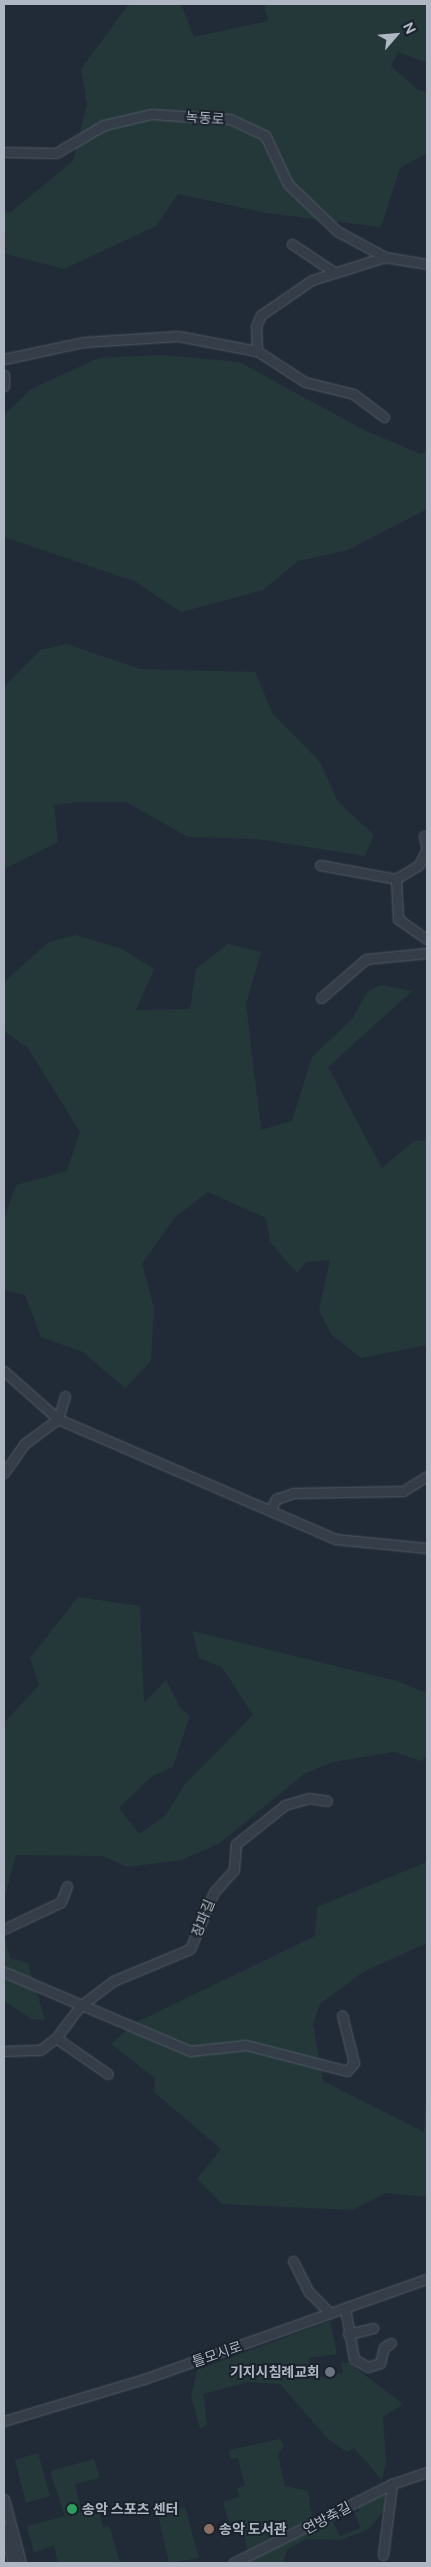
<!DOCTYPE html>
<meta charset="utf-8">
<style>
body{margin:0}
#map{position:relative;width:431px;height:2567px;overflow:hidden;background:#212b37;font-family:"Public Sans","Noto Sans KR",sans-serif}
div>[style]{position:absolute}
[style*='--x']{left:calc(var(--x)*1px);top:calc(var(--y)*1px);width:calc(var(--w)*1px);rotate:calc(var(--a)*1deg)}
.green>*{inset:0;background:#243839}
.roads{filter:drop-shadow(0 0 1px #525a66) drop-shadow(0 0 1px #525a66)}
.minor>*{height:9px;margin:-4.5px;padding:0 4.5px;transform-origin:4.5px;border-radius:4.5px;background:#343d48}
.dots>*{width:14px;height:14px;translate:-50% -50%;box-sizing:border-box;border:2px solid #1a222c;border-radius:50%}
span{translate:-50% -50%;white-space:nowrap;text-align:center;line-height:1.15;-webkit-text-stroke:4px #1a222c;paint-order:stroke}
.street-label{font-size:14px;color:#afb7c4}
.poi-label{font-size:14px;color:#afb7c4;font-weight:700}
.right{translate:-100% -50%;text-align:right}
.left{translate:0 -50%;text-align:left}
.frame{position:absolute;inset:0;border:5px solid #afb7c4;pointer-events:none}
.north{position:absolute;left:371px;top:10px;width:50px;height:50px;-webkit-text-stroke:4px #1a222c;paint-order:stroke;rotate:63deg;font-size:14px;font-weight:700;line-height:20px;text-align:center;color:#afb7c4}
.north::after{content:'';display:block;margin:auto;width:18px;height:22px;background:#afb7c4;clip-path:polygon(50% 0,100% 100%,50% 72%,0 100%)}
</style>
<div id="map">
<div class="green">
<div style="clip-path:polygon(129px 4px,181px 4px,194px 37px,268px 21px,264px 4px,427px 4px,427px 63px,398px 52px,391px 66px,418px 90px,427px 92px,427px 153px,400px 168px,381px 227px,266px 213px,178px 194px,156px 226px,64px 269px,6px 254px,4px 210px,10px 213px,73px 161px,87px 104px,81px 69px)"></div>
<div style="clip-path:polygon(161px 355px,239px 362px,364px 430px,421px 454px,427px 451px,427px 509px,348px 550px,298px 561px,263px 590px,181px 612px,134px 581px,4px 537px,4px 415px,31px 389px,99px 358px)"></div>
<div style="clip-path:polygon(67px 644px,140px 669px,255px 672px,273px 714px,320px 762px,338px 802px,374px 835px,365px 856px,258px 839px,188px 837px,126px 802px,78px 802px,54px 805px,58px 842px,4px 869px,4px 687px,40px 650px)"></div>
<div style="clip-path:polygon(76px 935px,122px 949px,154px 969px,136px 1010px,190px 1009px,196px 969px,228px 944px,261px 952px,246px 1004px,261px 1130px,292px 1121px,312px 1057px,353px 1018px,367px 992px,381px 985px,412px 991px,328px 1067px,382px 1168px,414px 1141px,427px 1140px,427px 1345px,361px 1358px,331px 1334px,319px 1310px,330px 1260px,306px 1262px,297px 1273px,270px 1242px,266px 1218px,208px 1192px,175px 1217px,142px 1264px,154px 1308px,151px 1361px,125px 1388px,83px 1352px,41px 1337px,25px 1295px,4px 1290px,4px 1219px,16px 1185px,67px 1171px,80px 1132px,28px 1048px,4px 1031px,4px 982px,49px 942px)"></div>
<div style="clip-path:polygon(78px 1597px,140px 1606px,144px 1703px,166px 1680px,181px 1709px,190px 1715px,173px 1767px,152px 1776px,119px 1808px,139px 1834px,165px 1816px,185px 1784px,253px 1715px,222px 1667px,199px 1658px,192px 1631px,397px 1681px,427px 1693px,427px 1756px,421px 1761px,394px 1752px,333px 1762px,304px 1774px,220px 1843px,182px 1860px,127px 1867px,103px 1856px,16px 1855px,4px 1899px,4px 1723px,39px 1685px,30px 1658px)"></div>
<div style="clip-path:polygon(427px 1862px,427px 1943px,363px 1972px,320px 2004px,313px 2024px,323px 2081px,424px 2132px,427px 2075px,427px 2197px,386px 2193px,352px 2210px,222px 2204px,197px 2179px,221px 2149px,154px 2092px,155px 2078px,111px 2044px,135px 2023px,315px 1936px,317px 1907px)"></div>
<div style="clip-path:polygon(4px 1933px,10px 1958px,28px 1963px,45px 2020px,32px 2019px,4px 2001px)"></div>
<div style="clip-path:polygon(330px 2321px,337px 2354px,309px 2358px,311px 2379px,343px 2373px,341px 2362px,349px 2363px,403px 2404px,383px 2417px,386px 2463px,382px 2480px,354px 2448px,347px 2452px,327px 2438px,280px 2384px,248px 2382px,203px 2394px,207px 2425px,200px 2428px,191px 2397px,197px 2370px)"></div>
<div style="clip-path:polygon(280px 2439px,284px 2445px,278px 2455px,285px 2486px,308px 2491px,312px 2518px,248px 2552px,240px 2520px,229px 2523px,223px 2502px,239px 2497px,237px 2488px,245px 2486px,238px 2458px,231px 2459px,229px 2450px)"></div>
<div style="clip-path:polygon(38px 2453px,50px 2496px,26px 2503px,15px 2460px)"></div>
<div style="clip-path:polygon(94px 2459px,100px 2478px,75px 2484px,81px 2511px,98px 2507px,103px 2528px,109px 2525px,120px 2563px,58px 2563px,54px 2545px,34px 2553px,27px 2526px,65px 2516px,50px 2471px)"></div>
<div style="clip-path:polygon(384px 2491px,386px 2508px,369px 2529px,341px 2540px,306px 2539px,287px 2550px,283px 2563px,246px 2563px,331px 2519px,340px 2536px,361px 2528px,354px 2513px,359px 2511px,357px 2505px)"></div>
<div style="clip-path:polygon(185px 2507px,199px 2558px,169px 2563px,158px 2515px)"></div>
</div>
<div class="roads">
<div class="minor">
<div style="--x:4;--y:152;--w:52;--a:1.1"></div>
<div style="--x:56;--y:153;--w:56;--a:-30.3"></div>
<div style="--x:104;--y:125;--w:48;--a:-13.2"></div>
<div style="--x:151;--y:114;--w:79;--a:3.6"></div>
<div style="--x:230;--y:119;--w:38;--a:25"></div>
<div style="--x:265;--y:135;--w:54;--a:64.9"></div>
<div style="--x:288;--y:184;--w:68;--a:43.8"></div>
<div style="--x:337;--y:231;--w:55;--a:28.4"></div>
<div style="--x:385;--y:257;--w:43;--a:9.5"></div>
<div style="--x:292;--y:244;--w:50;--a:33.7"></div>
<div style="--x:4;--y:359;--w:82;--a:-12"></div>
<div style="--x:84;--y:342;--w:94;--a:-3.7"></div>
<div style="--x:178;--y:336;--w:80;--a:10.8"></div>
<div style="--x:4;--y:375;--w:11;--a:90"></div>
<div style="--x:384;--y:417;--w:38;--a:-143"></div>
<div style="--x:354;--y:394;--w:50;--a:-166.2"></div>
<div style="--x:305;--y:382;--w:57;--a:-147.1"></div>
<div style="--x:257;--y:351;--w:25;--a:-92"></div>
<div style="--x:256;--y:326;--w:12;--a:-66"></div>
<div style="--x:261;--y:315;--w:62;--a:-34.5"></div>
<div style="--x:312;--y:280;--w:77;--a:-17.5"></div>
<div style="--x:424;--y:836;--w:13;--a:77"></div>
<div style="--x:427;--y:849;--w:18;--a:117"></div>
<div style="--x:419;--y:865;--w:27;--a:149"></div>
<div style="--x:396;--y:879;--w:40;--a:87.1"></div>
<div style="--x:398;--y:919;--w:35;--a:35"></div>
<div style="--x:320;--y:865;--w:77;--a:10.4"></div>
<div style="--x:321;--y:998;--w:60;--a:-40.9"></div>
<div style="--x:366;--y:959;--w:61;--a:-5.6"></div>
<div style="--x:4;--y:1371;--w:72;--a:41.6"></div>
<div style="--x:58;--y:1419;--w:302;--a:23.4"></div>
<div style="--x:335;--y:1539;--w:92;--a:5.6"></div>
<div style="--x:4;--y:1473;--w:35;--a:-55"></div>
<div style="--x:24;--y:1444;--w:42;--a:-36.3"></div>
<div style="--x:58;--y:1419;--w:24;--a:-73"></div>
<div style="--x:270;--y:1510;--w:13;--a:-61"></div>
<div style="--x:276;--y:1499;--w:18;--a:-19"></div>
<div style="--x:293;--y:1493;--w:110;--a:-1"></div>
<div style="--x:403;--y:1491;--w:28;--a:-32"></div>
<div style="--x:4;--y:1929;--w:63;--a:-25.3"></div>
<div style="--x:61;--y:1902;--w:17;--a:-69"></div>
<div style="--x:4;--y:1972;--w:202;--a:23"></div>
<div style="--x:190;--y:2051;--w:56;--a:-6.1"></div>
<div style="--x:246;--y:2045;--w:104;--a:14.4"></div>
<div style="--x:347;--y:2071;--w:11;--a:-49"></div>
<div style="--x:354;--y:2063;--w:49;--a:-104"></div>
<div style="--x:56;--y:2038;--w:63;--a:34.7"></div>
<div style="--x:4;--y:2051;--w:36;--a:-2"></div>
<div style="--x:40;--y:2050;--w:20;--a:-37"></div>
<div style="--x:56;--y:2038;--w:39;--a:-53"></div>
<div style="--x:79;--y:2007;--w:43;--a:-37.4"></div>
<div style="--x:113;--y:1981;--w:83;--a:-22.6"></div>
<div style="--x:190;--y:1949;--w:62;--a:-67.2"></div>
<div style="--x:214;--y:1892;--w:30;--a:-48"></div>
<div style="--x:234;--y:1870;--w:26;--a:-86"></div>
<div style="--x:236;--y:1844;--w:63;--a:-38.5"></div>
<div style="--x:285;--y:1805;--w:25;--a:-16"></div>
<div style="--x:309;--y:1798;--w:18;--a:9"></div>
<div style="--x:293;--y:2261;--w:35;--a:63"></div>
<div style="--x:309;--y:2292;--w:30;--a:45"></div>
<div style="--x:345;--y:2308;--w:52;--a:80"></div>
<div style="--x:354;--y:2359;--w:16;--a:30"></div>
<div style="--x:368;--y:2367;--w:13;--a:-18"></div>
<div style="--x:380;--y:2363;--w:16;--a:-76"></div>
<div style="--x:384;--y:2347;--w:8;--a:-30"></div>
<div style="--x:348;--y:2334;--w:26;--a:-13"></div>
<div style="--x:4;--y:2421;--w:146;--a:-16.7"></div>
<div style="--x:144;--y:2379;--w:300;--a:-19.5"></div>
<div style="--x:4;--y:2499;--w:66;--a:75.1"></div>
<div style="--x:4;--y:2528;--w:36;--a:76"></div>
<div style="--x:383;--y:2555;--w:72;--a:-82.8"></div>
<div style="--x:233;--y:2563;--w:178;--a:-26.4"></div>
<div style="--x:392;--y:2484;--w:37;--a:-19"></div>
</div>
</div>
<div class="dots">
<div style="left:330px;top:2372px;background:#6b7280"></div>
<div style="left:72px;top:2509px;background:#2e9e5b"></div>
<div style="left:209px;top:2529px;background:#8d6e63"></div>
</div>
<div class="street-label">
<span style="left:205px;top:118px;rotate:4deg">녹동로</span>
<span style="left:203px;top:1918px;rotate:-68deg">장파길</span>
<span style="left:217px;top:2354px;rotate:-19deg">틀모시로</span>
<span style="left:327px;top:2518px;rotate:-28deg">연방축길</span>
</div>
<div class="poi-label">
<span class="right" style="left:320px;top:2372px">기지시침례교회</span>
<span class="left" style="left:82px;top:2509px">송악 스포츠 센터</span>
<span class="left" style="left:219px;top:2529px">송악 도서관</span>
</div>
<div class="frame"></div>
<div class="north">N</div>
</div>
